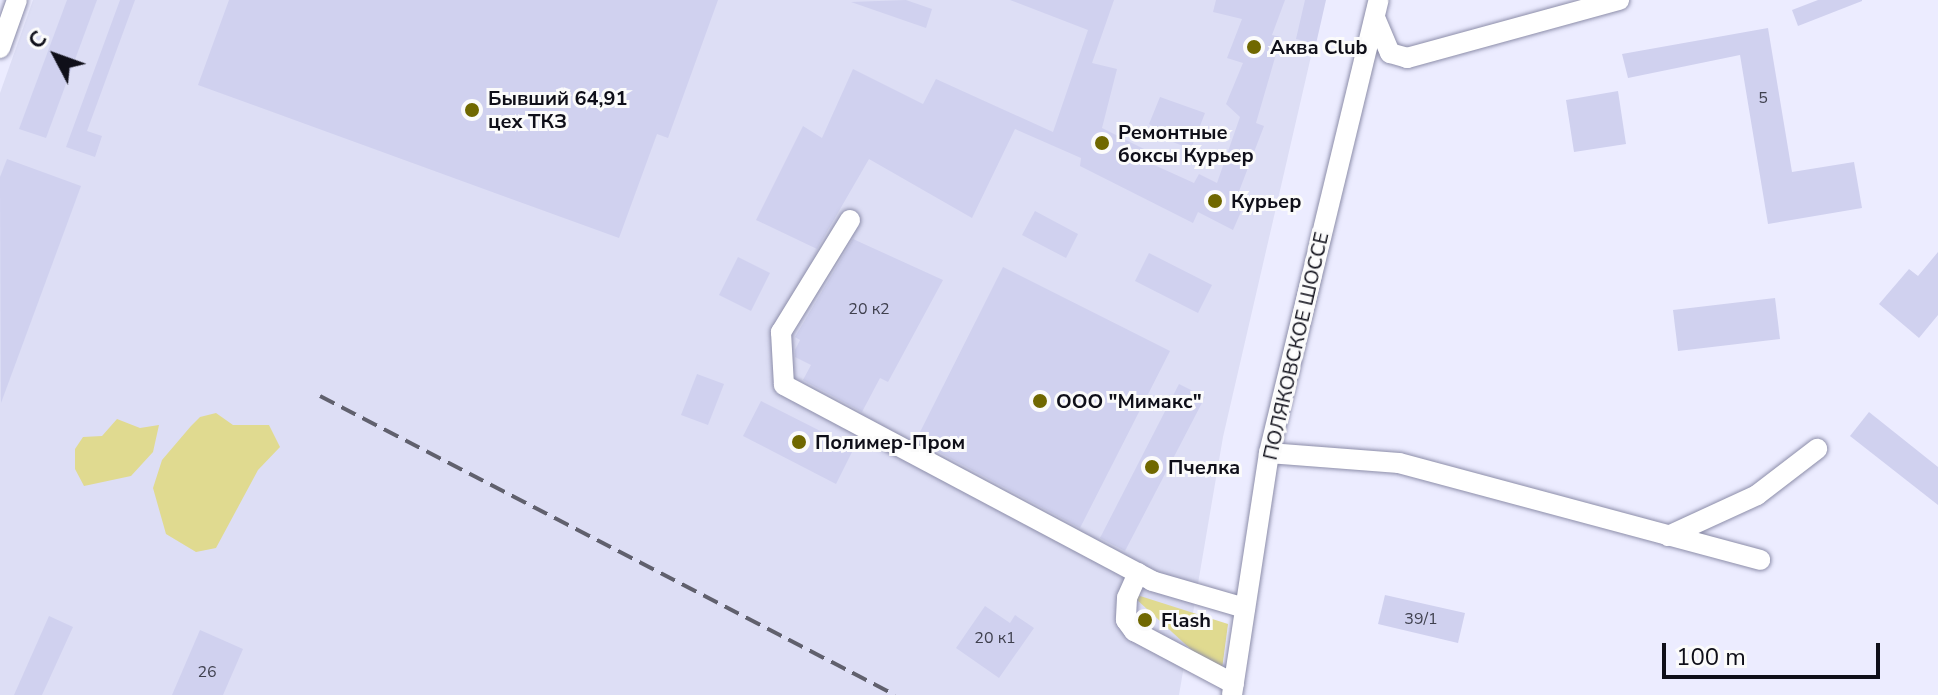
<!DOCTYPE html>
<meta charset="utf-8">
<style>
body{margin:0}
#map{position:relative;width:1938px;height:695px;overflow:hidden;background:#ececff;font-family:"Nunito Sans",sans-serif}
div>[style]{position:absolute}
[style*='--x']{left:calc(var(--x)*1px);top:calc(var(--y)*1px);width:calc(var(--w)*1px);rotate:calc(var(--a)*1deg)}
.built>*{inset:0;background:#dddef5}
.green>*{inset:0;background:#e0da90}
.building>*{inset:0;background:#d0d1ef}
.roads{filter:drop-shadow(0 0 2px #8c8da9) drop-shadow(0 0 2px #8c8da9)}
.minor>*{height:20px;margin:-10px;padding:0 10px;transform-origin:10px;border-radius:10px;background:#fff}
.rail>*{height:4px;margin-top:-2px;transform-origin:0;background:repeating-linear-gradient(90deg,#60606d 0 16px,transparent 0 24px)}
.dots>*{width:22px;height:22px;translate:-50% -50%;box-sizing:border-box;border:4px solid #fbfbfb;border-radius:50%}
span{translate:-50% -50%;white-space:nowrap;text-align:center;line-height:1.15;-webkit-text-stroke:6px #fbfbfb;paint-order:stroke}
.number-label{font-size:16px;color:#3f404e}
.number-label span{-webkit-text-stroke-width:0}
.poi-label{font-size:20px;color:#0f0f19;font-weight:700}
.left{translate:0 -50%;text-align:left}
.street-label{font-size:20px;color:#0f0f19}
.north{position:absolute;left:16px;top:16px;width:80px;height:80px;-webkit-text-stroke:6px #fbfbfb;paint-order:stroke;rotate:311deg;font-size:22px;font-weight:700;line-height:32px;text-align:center;color:#0f0f19}
.north::after{content:'';display:block;margin:auto;width:28px;height:36px;background:#0f0f19;clip-path:polygon(50% 0,100% 100%,50% 72%,0 100%)}
.scale{position:absolute;left:1662px;top:643px;width:218px;height:36px;box-sizing:border-box;border:4px solid #0f0f19;border-top:0;padding-left:10px;font-size:24px;line-height:28px;white-space:nowrap;color:#0f0f19;-webkit-text-stroke:6px #fbfbfb;paint-order:stroke}
</style>
<div id="map">
<div class="built">
<div style="clip-path:polygon(33px 0,1324px 0,1223px 437px,1179px 695px,0 695px,0 93px)"></div>
</div>
<div class="green">
<div style="clip-path:polygon(216px 413px,233px 425px,269px 425px,280px 447px,258px 470px,216px 548px,196px 552px,166px 534px,153px 488px,162px 460px,191px 426px,200px 417px)"></div>
<div style="clip-path:polygon(117px 419px,140px 428px,159px 425px,153px 452px,131px 476px,84px 486px,75px 469px,75px 449px,83px 437px,102px 436px)"></div>
<div style="clip-path:polygon(1137px 595px,1228px 624px,1222px 669px,1209px 666px,1135px 598px)"></div>
</div>
<div class="building">
<div style="clip-path:polygon(67px 0,97px 0,46px 138px,19px 129px)"></div>
<div style="clip-path:polygon(120px 0,135px 0,87px 131px,102px 136px,95px 157px,66px 147px)"></div>
<div style="clip-path:polygon(229px 0,718px 0,668px 138px,657px 134px,619px 238px,198px 85px)"></div>
<div style="clip-path:polygon(906px 0,932px 9px,926px 28px,851px 2px)"></div>
<div style="clip-path:polygon(1010px 0,1114px 0,1092px 63px,1117px 69px,1102px 128px,1144px 149px,1141px 159px,1194px 183px,1199px 174px,1217px 183px,1240px 117px,1226px 104px,1243px 63px,1227px 58px,1242px 19px,1213px 12px,1216px 0,1285px 0,1272px 35px,1281px 37px,1256px 123px,1264px 126px,1238px 194px,1247px 198px,1233px 230px,1198px 212px,1193px 223px,1080px 166px,1081px 158px,1015px 129px,972px 218px,869px 159px,817px 249px,756px 220px,803px 126px,822px 138px,853px 69px,923px 104px,936px 79px,1053px 132px,1088px 30px)"></div>
<div style="clip-path:polygon(1305px 0,1326px 0,1316px 44px,1296px 39px)"></div>
<div style="clip-path:polygon(1818px 0,1862px 0,1862px 1px,1798px 26px,1792px 10px)"></div>
<div style="clip-path:polygon(1768px 28px,1792px 172px,1854px 162px,1862px 208px,1768px 224px,1740px 55px,1628px 78px,1622px 54px)"></div>
<div style="clip-path:polygon(1618px 91px,1626px 144px,1574px 152px,1566px 100px)"></div>
<div style="clip-path:polygon(1160px 97px,1205px 113px,1191px 149px,1152px 134px,1154px 127px,1149px 124px)"></div>
<div style="clip-path:polygon(7px 159px,81px 186px,1px 403px,0 177px)"></div>
<div style="clip-path:polygon(1035px 211px,1078px 234px,1066px 258px,1022px 235px)"></div>
<div style="clip-path:polygon(853px 239px,943px 280px,888px 382px,880px 378px,862px 412px,803px 380px,811px 365px,795px 357px,795px 350px,800px 340px,795px 337px)"></div>
<div style="clip-path:polygon(1938px 252px,1938px 315px,1919px 338px,1879px 304px,1909px 269px,1918px 276px)"></div>
<div style="clip-path:polygon(1149px 253px,1212px 285px,1198px 313px,1135px 281px)"></div>
<div style="clip-path:polygon(738px 257px,770px 273px,751px 311px,719px 295px)"></div>
<div style="clip-path:polygon(1003px 267px,1170px 351px,1080px 528px,916px 440px)"></div>
<div style="clip-path:polygon(1775px 298px,1780px 339px,1678px 351px,1673px 310px)"></div>
<div style="clip-path:polygon(697px 374px,724px 384px,708px 425px,681px 415px)"></div>
<div style="clip-path:polygon(1179px 384px,1205px 397px,1125px 551px,1100px 538px)"></div>
<div style="clip-path:polygon(761px 401px,854px 448px,836px 484px,743px 436px)"></div>
<div style="clip-path:polygon(1869px 412px,1938px 467px,1938px 505px,1850px 436px)"></div>
<div style="clip-path:polygon(1385px 595px,1465px 613px,1458px 643px,1378px 624px)"></div>
<div style="clip-path:polygon(985px 606px,1010px 623px,1015px 615px,1034px 628px,999px 678px,956px 648px)"></div>
<div style="clip-path:polygon(49px 616px,73px 627px,42px 695px,14px 695px)"></div>
<div style="clip-path:polygon(200px 630px,243px 649px,223px 695px,172px 695px)"></div>
</div>
<div class="roads">
<div class="minor">
<div style="--x:1376;--y:20;--w:36;--a:67"></div>
<div style="--x:1390;--y:53;--w:18;--a:16"></div>
<div style="--x:1407;--y:58;--w:220;--a:-15.3"></div>
<div style="--x:0;--y:48;--w:51;--a:-70.5"></div>
<div style="--x:850;--y:220;--w:132;--a:121.6"></div>
<div style="--x:781;--y:332;--w:53;--a:86.8"></div>
<div style="--x:784;--y:385;--w:417;--a:28"></div>
<div style="--x:1152;--y:581;--w:97;--a:16.2"></div>
<div style="--x:1269;--y:453;--w:130;--a:4.4"></div>
<div style="--x:1399;--y:463;--w:374;--a:15"></div>
<div style="--x:1668;--y:536;--w:98;--a:-24.7"></div>
<div style="--x:1757;--y:495;--w:76;--a:-37.5"></div>
<div style="--x:1138;--y:573;--w:27;--a:114"></div>
<div style="--x:1127;--y:598;--w:22;--a:93"></div>
<div style="--x:1126;--y:620;--w:14;--a:54"></div>
<div style="--x:1134;--y:631;--w:113;--a:27.9"></div>
<div style="--x:1232;--y:695;--w:245;--a:-81.3"></div>
<div style="--x:1269;--y:453;--w:466;--a:-76.4"></div>
</div>
</div>
<div class="rail">
<div style="--x:320;--y:396;--w:648;--a:27.47"></div>
</div>
<div class="dots">
<div style="left:1254px;top:47px;background:#706800"></div>
<div style="left:472px;top:110px;background:#706800"></div>
<div style="left:1102px;top:143px;background:#706800"></div>
<div style="left:1215px;top:201px;background:#706800"></div>
<div style="left:1040px;top:401px;background:#706800"></div>
<div style="left:799px;top:442px;background:#706800"></div>
<div style="left:1152px;top:467px;background:#706800"></div>
<div style="left:1145px;top:620px;background:#706800"></div>
</div>
<div class="number-label">
<span style="left:1763px;top:98px">5</span>
<span style="left:869px;top:309px">20 к2</span>
<span style="left:1421px;top:619px">39/1</span>
<span style="left:995px;top:638px">20 к1</span>
<span style="left:207px;top:672px">26</span>
</div>
<div class="poi-label">
<span class="left" style="left:1270px;top:47px">Аква Club</span>
<span class="left" style="left:488px;top:110px">Бывший 64,91<br>цех ТКЗ</span>
<span class="left" style="left:1118px;top:144px">Ремонтные<br>боксы Курьер</span>
<span class="left" style="left:1231px;top:201px">Курьер</span>
<span class="left" style="left:1056px;top:401px">ООО "Мимакс"</span>
<span class="left" style="left:815px;top:442px">Полимер-Пром</span>
<span class="left" style="left:1168px;top:467px">Пчелка</span>
<span class="left" style="left:1161px;top:620px">Flash</span>
</div>
<div class="street-label">
<span style="left:1296px;top:346px;rotate:-77deg">ПОЛЯКОВСКОЕ ШОССЕ</span>
</div>
<div class="north">С</div>
<div class="scale">100 m</div>
</div>
